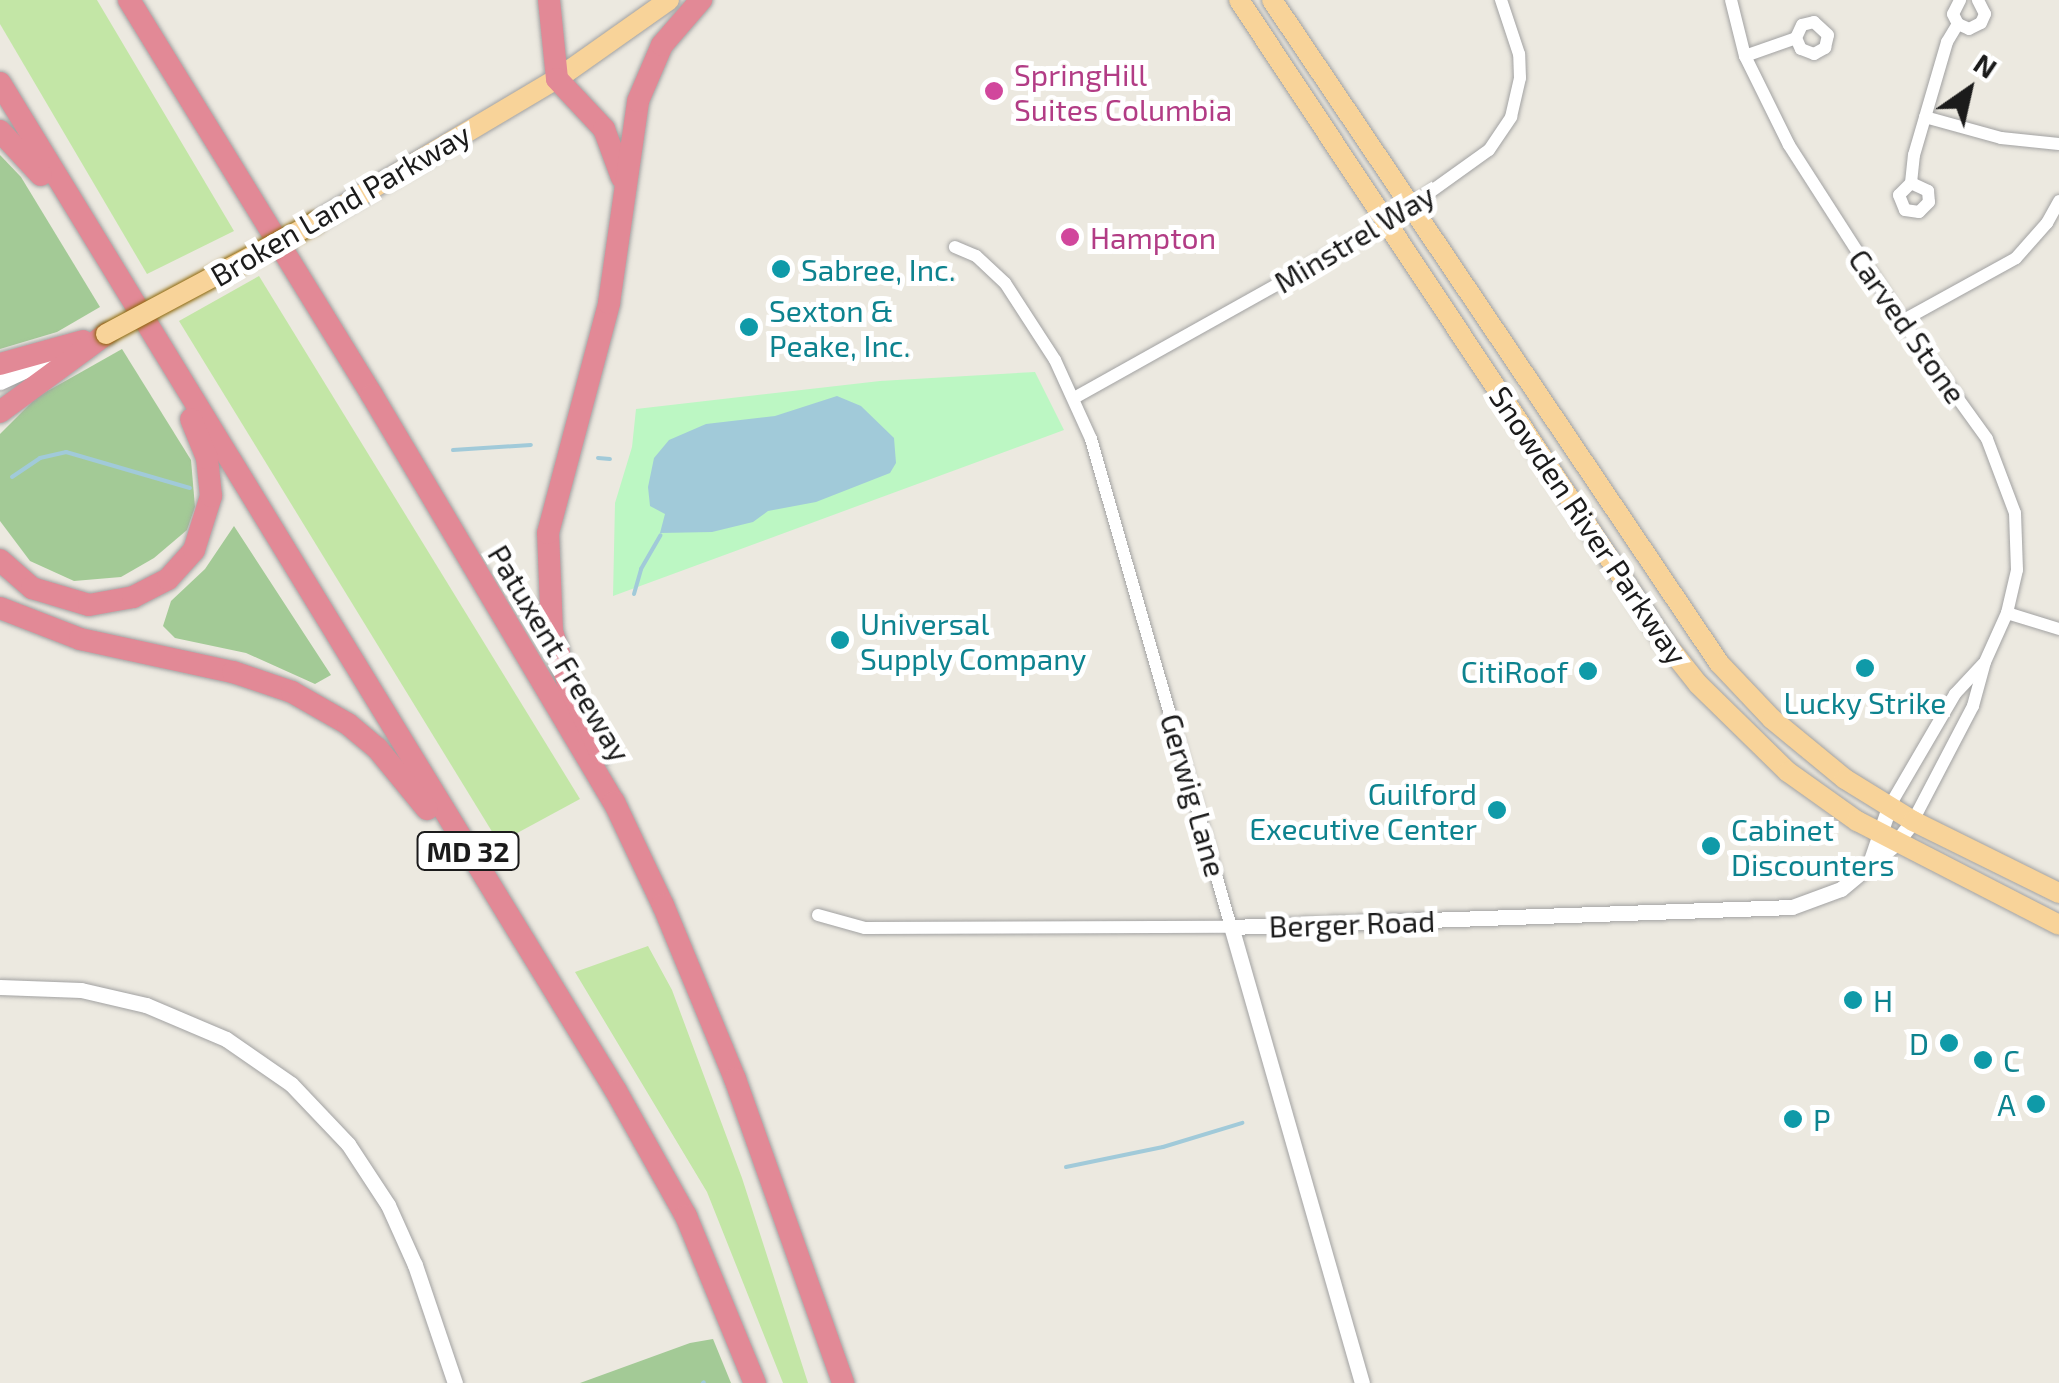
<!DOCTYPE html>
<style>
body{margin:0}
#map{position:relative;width:2059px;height:1383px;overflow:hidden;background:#ece9e0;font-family:"Exo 2",sans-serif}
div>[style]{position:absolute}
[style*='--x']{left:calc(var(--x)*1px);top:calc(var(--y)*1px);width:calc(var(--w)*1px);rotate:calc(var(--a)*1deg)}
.grass>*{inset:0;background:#c3e6a6}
.forest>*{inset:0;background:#a3ca96}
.park>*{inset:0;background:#bcf7c3}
.water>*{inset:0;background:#a1cad9}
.stream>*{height:4px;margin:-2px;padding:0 2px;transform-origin:2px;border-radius:2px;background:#a1cad9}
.roads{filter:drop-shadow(0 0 2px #a2a2a2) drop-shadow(0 0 2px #a2a2a2)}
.minor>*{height:12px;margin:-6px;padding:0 6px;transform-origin:6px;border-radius:6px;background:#fff}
.tertiary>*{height:15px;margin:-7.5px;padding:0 7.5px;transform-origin:7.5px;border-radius:7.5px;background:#fff}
.primary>*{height:20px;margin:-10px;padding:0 10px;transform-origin:10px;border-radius:10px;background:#f8d399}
.motorway>*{height:22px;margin:-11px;padding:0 11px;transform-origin:11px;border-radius:11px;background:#e28996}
.bridges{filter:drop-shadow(0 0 2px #8c6505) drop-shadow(0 0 2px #8c6505)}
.primary-bridge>*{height:20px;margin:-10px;padding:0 10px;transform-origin:10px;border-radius:10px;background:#f8d399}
.dots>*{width:28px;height:28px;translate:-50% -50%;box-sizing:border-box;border:5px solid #fff;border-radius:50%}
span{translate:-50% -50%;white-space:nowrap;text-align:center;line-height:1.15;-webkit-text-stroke:10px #fff;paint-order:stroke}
.shield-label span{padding:2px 8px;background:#fff;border:2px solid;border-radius:8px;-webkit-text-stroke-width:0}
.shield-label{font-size:28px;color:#1b1b1b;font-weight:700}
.hotel-label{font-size:30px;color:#b23c85}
.left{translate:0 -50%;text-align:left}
.street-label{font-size:30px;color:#1b1b1b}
.culture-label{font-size:30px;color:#0d838f}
.right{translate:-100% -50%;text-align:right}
.north{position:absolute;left:1919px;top:40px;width:100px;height:100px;-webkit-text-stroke:8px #fff;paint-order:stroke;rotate:34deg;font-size:28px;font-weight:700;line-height:40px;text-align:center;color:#1b1b1b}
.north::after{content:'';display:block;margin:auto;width:35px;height:45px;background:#1b1b1b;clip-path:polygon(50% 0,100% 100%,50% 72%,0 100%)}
</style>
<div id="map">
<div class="grass">
<div style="clip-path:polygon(0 0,97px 0,234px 231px,147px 274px,0 24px)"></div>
<div style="clip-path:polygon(259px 276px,580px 799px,499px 843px,179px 321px)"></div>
<div style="clip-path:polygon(648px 946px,672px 990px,742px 1178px,808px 1383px,783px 1383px,707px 1192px,575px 972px)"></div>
</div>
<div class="forest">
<div style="clip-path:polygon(0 155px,21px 177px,100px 307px,57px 332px,0 349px)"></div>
<div style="clip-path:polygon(122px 349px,191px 460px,195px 507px,187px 530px,154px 558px,121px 577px,74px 581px,30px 561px,0 521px,0 434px,37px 397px)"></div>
<div style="clip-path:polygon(234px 526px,331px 675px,315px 684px,246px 653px,175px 638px,163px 626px,171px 601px,205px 569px)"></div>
<div style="clip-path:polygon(713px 1339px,731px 1383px,580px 1383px,690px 1343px)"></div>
</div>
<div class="park">
<div style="clip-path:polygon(1035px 372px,1064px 430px,613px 596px,615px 503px,632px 447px,636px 409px,880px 381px)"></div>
</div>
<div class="water">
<div style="clip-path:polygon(837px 396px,861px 406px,894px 438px,896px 463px,890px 473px,816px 502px,768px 511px,753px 522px,712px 532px,660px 533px,665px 514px,650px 506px,648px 487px,654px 458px,669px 440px,706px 424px,775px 416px)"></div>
</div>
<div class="stream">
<div style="--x:453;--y:450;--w:78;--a:-3.7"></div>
<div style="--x:598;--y:458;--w:12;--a:5"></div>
<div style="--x:12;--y:477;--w:34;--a:-34"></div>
<div style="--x:40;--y:458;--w:27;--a:-13"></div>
<div style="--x:66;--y:452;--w:129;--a:16.2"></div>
<div style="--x:634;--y:594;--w:26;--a:-74"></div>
<div style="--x:641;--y:569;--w:39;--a:-60"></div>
<div style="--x:1066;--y:1167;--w:99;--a:-11.7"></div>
<div style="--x:1163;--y:1147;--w:83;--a:-16.9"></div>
<div style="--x:703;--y:1383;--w:1;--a:-45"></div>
</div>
<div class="roads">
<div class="minor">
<div style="--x:1731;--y:0;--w:58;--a:76"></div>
<div style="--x:1745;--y:56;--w:99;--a:63.7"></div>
<div style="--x:1789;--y:145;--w:209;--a:57.3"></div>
<div style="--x:1902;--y:321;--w:145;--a:54.2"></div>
<div style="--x:1987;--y:439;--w:79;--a:69.3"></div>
<div style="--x:2015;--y:513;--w:57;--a:88"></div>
<div style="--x:2017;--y:570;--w:44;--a:103.1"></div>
<div style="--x:2007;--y:613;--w:54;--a:114.2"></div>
<div style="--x:1985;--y:662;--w:46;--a:105.3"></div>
<div style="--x:1973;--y:706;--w:130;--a:117.6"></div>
<div style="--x:1958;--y:24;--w:12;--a:24"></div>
<div style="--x:1969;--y:29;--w:13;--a:-27"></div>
<div style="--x:1981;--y:23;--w:10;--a:-66"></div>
<div style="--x:1985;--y:14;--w:16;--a:-117"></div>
<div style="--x:1958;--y:24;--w:11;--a:-117"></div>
<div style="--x:1953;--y:14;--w:16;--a:-63"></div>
<div style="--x:1745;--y:56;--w:54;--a:-19.4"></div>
<div style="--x:1796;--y:38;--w:12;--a:66"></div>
<div style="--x:1801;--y:49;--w:14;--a:21"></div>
<div style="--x:1814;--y:54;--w:13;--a:-29"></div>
<div style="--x:1825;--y:48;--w:13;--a:-77"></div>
<div style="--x:1828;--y:35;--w:19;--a:-137"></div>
<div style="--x:1814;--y:22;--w:12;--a:166"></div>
<div style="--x:1802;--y:25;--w:14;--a:115"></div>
<div style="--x:1925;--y:117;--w:79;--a:15.4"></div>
<div style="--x:2001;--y:138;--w:58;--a:5.9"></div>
<div style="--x:1911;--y:183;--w:19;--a:25"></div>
<div style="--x:1928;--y:191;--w:11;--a:85"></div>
<div style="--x:1929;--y:202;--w:14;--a:135"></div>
<div style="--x:1919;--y:212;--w:14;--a:-172"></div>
<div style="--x:1905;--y:210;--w:16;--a:-112"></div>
<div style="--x:1899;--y:195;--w:17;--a:-45"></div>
<div style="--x:1911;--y:183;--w:28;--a:-84"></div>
<div style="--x:1914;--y:155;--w:118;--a:-73.7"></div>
<div style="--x:1947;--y:42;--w:21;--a:-59"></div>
<div style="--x:1902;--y:321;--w:130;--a:-28.9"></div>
<div style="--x:2016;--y:258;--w:47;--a:-48.5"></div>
<div style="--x:2047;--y:223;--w:25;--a:-61"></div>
<div style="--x:1074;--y:398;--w:359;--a:-29.2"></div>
<div style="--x:1387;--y:223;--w:125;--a:-35.6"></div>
<div style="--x:1489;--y:150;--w:40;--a:-56"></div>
<div style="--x:1511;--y:117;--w:40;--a:-77"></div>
<div style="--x:1520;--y:78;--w:24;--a:-92"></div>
<div style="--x:1519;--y:54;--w:57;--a:-108.4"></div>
<div style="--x:2007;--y:613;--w:54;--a:17.1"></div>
<div style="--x:1889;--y:807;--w:131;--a:-59.7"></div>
<div style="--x:1955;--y:694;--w:41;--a:-47"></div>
<div style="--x:818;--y:915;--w:49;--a:15.5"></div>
<div style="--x:865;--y:928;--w:366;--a:-0.2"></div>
<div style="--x:1231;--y:927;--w:508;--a:-106.01"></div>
<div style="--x:1091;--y:439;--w:87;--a:-114.5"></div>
<div style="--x:1055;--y:360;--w:92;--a:-123"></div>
<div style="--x:1005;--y:283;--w:40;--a:-137"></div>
<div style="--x:976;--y:256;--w:23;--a:-157"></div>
</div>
<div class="tertiary">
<div style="--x:0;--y:382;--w:57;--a:-24.8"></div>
<div style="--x:1871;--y:860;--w:56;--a:-71.2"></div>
<div style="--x:0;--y:987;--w:81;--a:2.1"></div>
<div style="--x:81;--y:990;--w:67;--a:13"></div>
<div style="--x:146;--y:1005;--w:87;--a:23"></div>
<div style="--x:226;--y:1039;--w:79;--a:34.7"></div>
<div style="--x:291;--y:1084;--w:83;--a:46.5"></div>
<div style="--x:348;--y:1144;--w:73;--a:56.7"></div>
<div style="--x:388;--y:1205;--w:66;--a:65.8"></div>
<div style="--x:415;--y:1265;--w:125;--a:71.3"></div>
<div style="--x:1362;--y:1383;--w:474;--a:-106"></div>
<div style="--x:1231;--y:927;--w:561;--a:-2.04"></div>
<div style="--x:1792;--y:907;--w:52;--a:-20.2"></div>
<div style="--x:1841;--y:889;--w:70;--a:-39.8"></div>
<div style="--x:1895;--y:844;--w:29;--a:-52"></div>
</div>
<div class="primary">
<div style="--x:1239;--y:0;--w:769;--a:56.45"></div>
<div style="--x:1664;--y:641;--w:55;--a:51.7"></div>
<div style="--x:1698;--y:684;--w:126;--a:44.4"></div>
<div style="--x:1788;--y:772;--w:85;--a:35.4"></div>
<div style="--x:1857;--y:821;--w:227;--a:27.2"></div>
<div style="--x:1272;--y:0;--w:800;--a:56.01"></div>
<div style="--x:1719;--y:663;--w:77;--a:46.6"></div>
<div style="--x:1772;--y:719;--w:94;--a:39.4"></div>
<div style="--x:1845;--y:779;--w:80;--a:31.7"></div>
<div style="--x:1913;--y:821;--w:163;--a:26.3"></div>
<div style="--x:314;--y:223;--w:282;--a:-30.7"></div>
<div style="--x:557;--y:79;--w:137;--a:-35.2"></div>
</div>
<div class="motorway">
<div style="--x:129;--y:0;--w:464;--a:58.4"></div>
<div style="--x:372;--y:395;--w:474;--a:59.3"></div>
<div style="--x:614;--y:802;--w:114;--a:64.6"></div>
<div style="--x:663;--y:905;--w:188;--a:67.5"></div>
<div style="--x:735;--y:1079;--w:323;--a:70.4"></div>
<div style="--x:549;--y:0;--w:79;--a:84.2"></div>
<div style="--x:557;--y:79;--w:69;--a:46.8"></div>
<div style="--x:604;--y:129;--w:52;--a:69.8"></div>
<div style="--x:0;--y:83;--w:1181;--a:58.57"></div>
<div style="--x:616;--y:1091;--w:143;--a:60.8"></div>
<div style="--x:686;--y:1216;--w:181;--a:67.6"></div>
<div style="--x:0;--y:131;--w:60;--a:47"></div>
<div style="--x:0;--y:364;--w:86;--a:-15.5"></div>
<div style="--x:0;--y:412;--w:132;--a:-36.3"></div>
<div style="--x:0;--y:560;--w:43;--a:41.2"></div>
<div style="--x:32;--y:588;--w:59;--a:16.6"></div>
<div style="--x:89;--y:605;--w:45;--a:-10.3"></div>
<div style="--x:133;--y:597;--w:39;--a:-27"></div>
<div style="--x:168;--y:579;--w:39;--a:-48"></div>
<div style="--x:194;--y:550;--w:57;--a:-72.5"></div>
<div style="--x:211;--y:496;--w:38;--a:-96"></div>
<div style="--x:207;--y:458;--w:42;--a:-112.3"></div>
<div style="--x:0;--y:608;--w:86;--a:21.2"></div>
<div style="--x:80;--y:639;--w:157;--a:12.2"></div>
<div style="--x:233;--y:672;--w:62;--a:18.7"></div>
<div style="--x:292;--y:692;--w:64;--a:29.7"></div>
<div style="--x:348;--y:724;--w:38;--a:40"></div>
<div style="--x:377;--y:748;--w:79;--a:50.7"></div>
<div style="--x:601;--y:754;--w:75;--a:-115.2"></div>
<div style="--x:569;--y:686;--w:58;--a:-107.2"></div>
<div style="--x:552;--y:631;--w:98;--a:-92.3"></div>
<div style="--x:548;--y:533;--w:238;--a:-75.1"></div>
<div style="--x:609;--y:303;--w:204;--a:-81.8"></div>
<div style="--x:638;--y:101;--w:61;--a:-66.8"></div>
<div style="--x:662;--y:45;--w:60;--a:-49.1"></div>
</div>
</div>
<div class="bridges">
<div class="primary-bridge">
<div style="--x:106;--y:334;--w:236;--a:-28.1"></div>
</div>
</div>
<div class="dots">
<div style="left:994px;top:91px;background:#d1479c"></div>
<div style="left:1070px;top:237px;background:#d1479c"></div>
<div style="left:781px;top:269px;background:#0f9aa8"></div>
<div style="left:749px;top:327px;background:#0f9aa8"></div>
<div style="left:840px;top:640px;background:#0f9aa8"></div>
<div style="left:1865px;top:668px;background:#0f9aa8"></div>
<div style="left:1588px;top:671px;background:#0f9aa8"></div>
<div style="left:1497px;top:810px;background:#0f9aa8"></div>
<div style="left:1711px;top:846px;background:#0f9aa8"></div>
<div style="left:1853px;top:1000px;background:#0f9aa8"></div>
<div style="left:1949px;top:1043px;background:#0f9aa8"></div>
<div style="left:1983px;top:1060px;background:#0f9aa8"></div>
<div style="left:2036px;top:1104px;background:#0f9aa8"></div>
<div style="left:1793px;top:1119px;background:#0f9aa8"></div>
</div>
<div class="shield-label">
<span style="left:468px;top:851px">MD 32</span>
</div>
<div class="hotel-label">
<span class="left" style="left:1014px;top:91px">SpringHill<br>Suites Columbia</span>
<span class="left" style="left:1090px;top:237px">Hampton</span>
</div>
<div class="street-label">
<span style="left:340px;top:204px;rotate:-30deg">Broken Land Parkway</span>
<span style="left:1354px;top:238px;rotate:-31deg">Minstrel Way</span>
<span style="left:1908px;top:326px;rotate:55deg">Carved Stone</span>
<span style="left:1589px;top:525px;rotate:56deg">Snowden River Parkway</span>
<span style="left:560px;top:653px;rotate:59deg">Patuxent Freeway</span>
<span style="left:1194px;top:795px;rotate:74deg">Gerwig Lane</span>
<span style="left:1352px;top:923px;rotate:-2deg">Berger Road</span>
</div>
<div class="culture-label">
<span class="left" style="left:801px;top:269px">Sabree, Inc.</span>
<span class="left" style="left:769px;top:327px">Sexton &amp;<br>Peake, Inc.</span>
<span class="left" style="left:860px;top:640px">Universal<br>Supply Company</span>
<span class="right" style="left:1568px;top:671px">CitiRoof</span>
<span style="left:1865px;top:702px">Lucky Strike</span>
<span class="right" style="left:1477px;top:810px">Guilford<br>Executive Center</span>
<span class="left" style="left:1731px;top:846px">Cabinet<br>Discounters</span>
<span class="left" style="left:1873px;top:1000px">H</span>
<span class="right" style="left:1929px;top:1043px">D</span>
<span class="left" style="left:2003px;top:1060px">C</span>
<span class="right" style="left:2016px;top:1104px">A</span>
<span class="left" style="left:1813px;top:1119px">P</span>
</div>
<div class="north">N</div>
</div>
